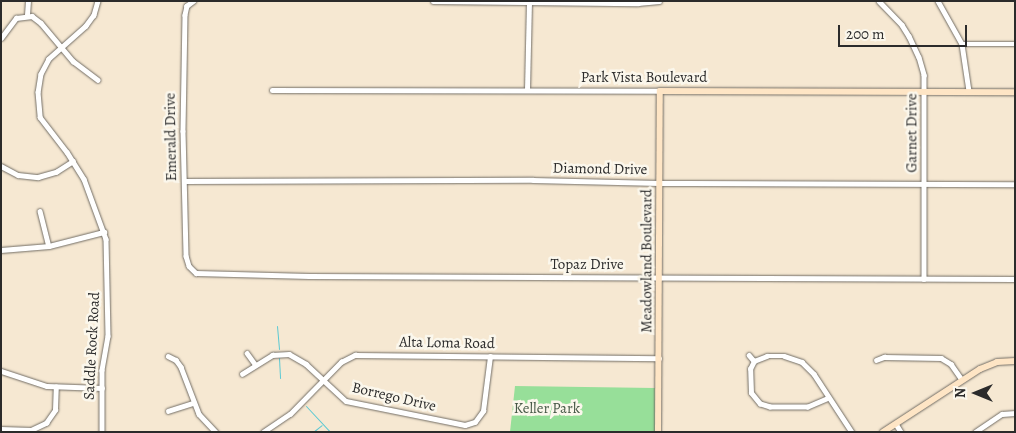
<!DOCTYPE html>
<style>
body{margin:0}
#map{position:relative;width:1016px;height:433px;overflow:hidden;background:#f6e8d2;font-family:Alegreya,serif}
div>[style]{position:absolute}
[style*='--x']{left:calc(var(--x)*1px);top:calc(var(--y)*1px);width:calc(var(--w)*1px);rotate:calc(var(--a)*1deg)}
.green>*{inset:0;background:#97df99}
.stream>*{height:1px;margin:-0.5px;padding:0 0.5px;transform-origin:0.5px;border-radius:0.5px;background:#5cc9d3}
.roads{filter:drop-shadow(0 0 1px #726d65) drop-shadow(0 0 1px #726d65)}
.street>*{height:4.5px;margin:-2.25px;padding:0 2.25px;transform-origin:2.25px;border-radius:2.25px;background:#fff}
.secondary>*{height:6px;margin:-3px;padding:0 3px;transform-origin:3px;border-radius:3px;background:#fee5c5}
span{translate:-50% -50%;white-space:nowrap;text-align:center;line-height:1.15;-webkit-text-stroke:5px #fbf7ec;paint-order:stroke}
.street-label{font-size:15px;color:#2b2b2b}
.park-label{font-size:15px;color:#465846}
.frame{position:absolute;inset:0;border:2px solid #2b2b2b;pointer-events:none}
.north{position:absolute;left:951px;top:368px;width:50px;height:50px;-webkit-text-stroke:4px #fbf7ec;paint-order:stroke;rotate:270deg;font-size:14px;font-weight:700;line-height:20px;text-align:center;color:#2b2b2b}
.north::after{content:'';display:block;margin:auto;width:18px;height:22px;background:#2b2b2b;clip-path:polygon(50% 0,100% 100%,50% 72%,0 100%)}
.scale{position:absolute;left:838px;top:25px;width:129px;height:22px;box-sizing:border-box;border:2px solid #2b2b2b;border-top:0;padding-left:6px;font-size:15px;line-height:18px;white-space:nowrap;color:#2b2b2b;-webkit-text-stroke:4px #fbf7ec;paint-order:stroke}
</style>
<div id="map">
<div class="green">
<div style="clip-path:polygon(515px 386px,655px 388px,655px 432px,510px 432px)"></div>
</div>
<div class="stream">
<div style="--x:277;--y:326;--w:23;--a:85"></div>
<div style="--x:279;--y:358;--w:20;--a:87"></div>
<div style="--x:306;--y:406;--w:35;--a:47"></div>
<div style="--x:313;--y:432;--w:11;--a:-38"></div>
</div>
<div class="roads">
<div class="street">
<div style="--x:98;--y:1;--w:15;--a:106"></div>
<div style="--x:94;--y:15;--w:14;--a:126"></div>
<div style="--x:86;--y:26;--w:50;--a:138.3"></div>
<div style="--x:49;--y:59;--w:17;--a:118"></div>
<div style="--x:41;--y:74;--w:18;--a:99"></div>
<div style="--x:38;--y:92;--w:25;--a:85"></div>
<div style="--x:40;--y:117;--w:44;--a:52.4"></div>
<div style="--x:67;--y:152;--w:32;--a:58"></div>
<div style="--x:84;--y:179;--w:64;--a:69.9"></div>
<div style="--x:106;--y:239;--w:97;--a:88.8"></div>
<div style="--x:108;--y:336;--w:35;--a:100"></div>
<div style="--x:102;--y:370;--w:62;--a:90"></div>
<div style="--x:194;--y:1;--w:9;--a:144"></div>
<div style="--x:187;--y:6;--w:9;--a:103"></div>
<div style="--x:185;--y:15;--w:116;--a:91"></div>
<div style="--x:183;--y:131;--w:125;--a:88.6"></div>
<div style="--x:186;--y:256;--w:10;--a:73"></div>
<div style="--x:189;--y:266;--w:10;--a:45"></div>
<div style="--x:196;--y:273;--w:113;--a:1.5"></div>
<div style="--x:309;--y:276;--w:706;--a:0.24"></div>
<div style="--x:433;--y:1;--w:205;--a:0.6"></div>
<div style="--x:638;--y:3;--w:21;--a:-5"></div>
<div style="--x:879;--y:1;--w:33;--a:46"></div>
<div style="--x:902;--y:25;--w:13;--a:58"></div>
<div style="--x:909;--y:36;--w:23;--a:65"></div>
<div style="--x:919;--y:57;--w:19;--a:74"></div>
<div style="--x:924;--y:75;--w:204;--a:90"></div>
<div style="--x:938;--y:1;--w:49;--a:60.8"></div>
<div style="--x:962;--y:44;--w:48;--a:81.5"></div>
<div style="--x:27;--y:15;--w:14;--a:-86"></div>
<div style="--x:1;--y:38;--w:25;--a:-53"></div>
<div style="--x:16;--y:18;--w:16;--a:-7"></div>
<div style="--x:32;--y:16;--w:11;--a:38"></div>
<div style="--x:41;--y:23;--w:50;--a:49.9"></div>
<div style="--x:73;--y:61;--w:31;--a:37"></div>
<div style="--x:962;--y:44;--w:53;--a:0"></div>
<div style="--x:272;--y:90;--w:388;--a:0.1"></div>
<div style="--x:527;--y:90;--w:89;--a:-88.7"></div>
<div style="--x:1;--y:166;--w:19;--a:28"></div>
<div style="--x:18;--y:175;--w:20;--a:6"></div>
<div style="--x:38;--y:177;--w:19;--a:-16"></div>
<div style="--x:56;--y:172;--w:20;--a:-33"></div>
<div style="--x:184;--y:181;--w:349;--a:-0.2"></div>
<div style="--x:533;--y:180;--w:126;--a:1.4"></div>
<div style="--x:659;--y:183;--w:356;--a:0.2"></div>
<div style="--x:40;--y:211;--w:36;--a:76"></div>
<div style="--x:1;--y:250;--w:48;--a:-4.8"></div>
<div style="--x:49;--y:246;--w:57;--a:-14.3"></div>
<div style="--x:247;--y:353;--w:14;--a:54"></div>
<div style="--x:749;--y:355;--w:8;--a:50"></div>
<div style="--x:168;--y:356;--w:9;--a:27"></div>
<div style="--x:176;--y:360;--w:9;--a:54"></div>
<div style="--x:181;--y:367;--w:50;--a:69"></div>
<div style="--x:199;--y:414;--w:25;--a:47"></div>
<div style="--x:876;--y:360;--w:9;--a:-21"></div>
<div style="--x:884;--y:357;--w:57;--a:1"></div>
<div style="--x:941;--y:358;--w:12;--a:31"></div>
<div style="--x:951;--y:364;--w:19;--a:55"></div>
<div style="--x:1;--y:371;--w:48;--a:18.1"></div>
<div style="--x:47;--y:386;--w:55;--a:2.1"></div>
<div style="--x:242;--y:374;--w:36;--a:-32"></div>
<div style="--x:272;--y:355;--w:17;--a:-3"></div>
<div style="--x:289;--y:354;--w:20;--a:30"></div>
<div style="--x:306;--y:364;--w:54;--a:42.8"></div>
<div style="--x:346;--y:401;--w:121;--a:11.4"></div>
<div style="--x:465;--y:425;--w:10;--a:-17"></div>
<div style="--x:475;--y:422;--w:14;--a:-54"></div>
<div style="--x:483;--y:411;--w:55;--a:-82.7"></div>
<div style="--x:829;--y:398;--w:23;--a:157"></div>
<div style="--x:808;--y:407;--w:38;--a:180"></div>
<div style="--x:770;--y:407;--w:10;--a:-163"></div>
<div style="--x:760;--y:404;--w:14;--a:-129"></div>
<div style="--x:751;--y:393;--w:24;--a:-92"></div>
<div style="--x:750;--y:369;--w:9;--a:-63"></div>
<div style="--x:754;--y:361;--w:14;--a:-21"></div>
<div style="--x:767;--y:356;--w:17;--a:0"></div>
<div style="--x:784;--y:356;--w:19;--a:18"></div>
<div style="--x:802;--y:362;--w:17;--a:45"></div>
<div style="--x:814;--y:374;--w:69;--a:56.8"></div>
<div style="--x:168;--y:411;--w:26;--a:-18"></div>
<div style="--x:896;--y:424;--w:9;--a:58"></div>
<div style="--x:1;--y:429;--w:30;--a:2"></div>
<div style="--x:31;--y:430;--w:17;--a:-25"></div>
<div style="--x:46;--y:423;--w:16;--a:-55"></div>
<div style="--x:55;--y:410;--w:23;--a:-88"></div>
<div style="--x:263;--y:432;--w:32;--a:-34"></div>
<div style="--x:290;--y:414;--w:73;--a:-45.6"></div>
<div style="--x:341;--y:362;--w:16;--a:-27"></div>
<div style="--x:355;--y:355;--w:304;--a:0.6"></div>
<div style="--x:975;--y:432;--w:32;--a:-34"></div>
<div style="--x:1002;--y:414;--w:13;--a:-4"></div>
</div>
<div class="secondary">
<div style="--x:658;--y:432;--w:341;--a:-89.7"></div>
<div style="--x:660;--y:91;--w:355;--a:0.2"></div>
<div style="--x:883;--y:432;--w:116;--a:-33"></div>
<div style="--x:980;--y:369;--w:18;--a:-22"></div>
<div style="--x:997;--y:362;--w:18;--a:-3"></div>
</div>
</div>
<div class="street-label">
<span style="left:644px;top:78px">Park Vista Boulevard</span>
<span style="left:912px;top:133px;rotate:-90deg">Garnet Drive</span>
<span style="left:171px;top:137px;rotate:-91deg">Emerald Drive</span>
<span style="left:600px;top:169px;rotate:1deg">Diamond Drive</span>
<span style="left:647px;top:261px;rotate:-90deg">Meadowland Boulevard</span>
<span style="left:587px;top:265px">Topaz Drive</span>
<span style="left:447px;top:343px;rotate:1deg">Alta Loma Road</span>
<span style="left:92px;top:346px;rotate:-87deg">Saddle Rock Road</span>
<span style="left:394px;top:397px;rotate:13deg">Borrego Drive</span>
</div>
<div class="park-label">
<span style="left:547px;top:409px">Keller Park</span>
</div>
<div class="frame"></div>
<div class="north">N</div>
<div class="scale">200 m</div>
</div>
